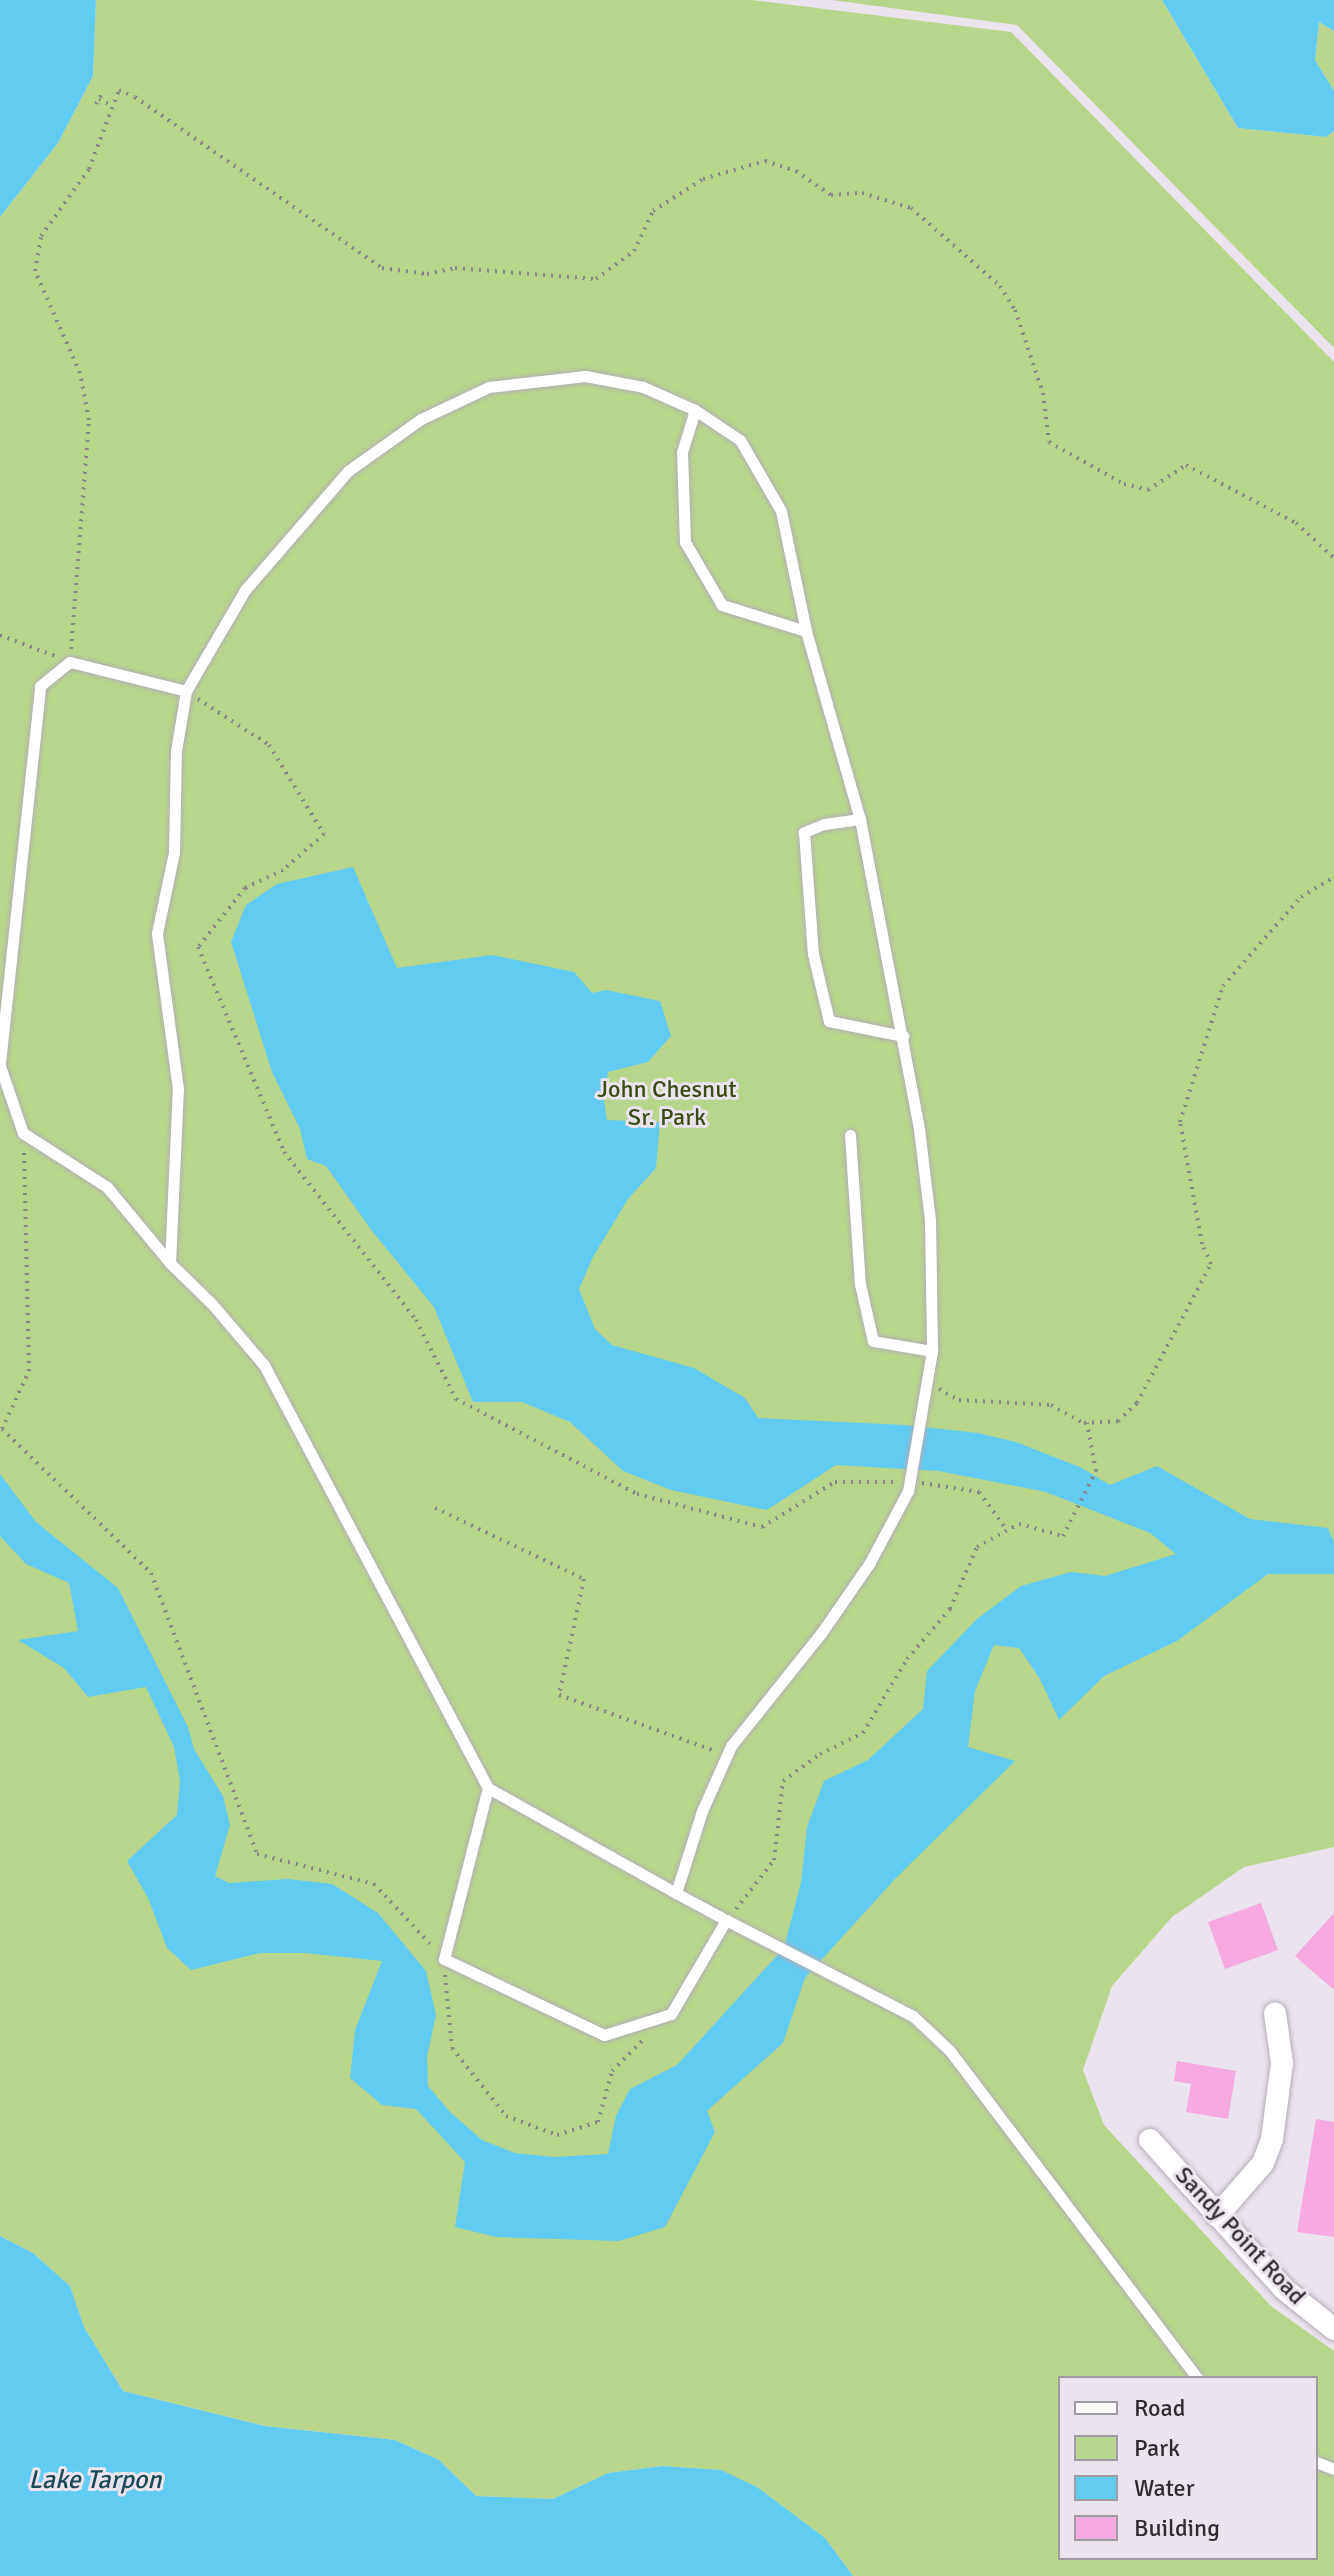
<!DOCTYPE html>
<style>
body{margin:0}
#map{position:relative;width:1334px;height:2576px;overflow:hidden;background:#ebe3ed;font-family:Signika,sans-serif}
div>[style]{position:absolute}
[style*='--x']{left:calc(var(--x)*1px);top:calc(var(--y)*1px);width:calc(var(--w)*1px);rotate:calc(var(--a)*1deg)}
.green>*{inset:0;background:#b8d68b}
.water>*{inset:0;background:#61cbf1}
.building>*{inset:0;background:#f6aadf}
.path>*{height:4px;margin-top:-2px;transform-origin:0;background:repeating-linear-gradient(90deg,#8a858c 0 2px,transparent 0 8px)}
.roads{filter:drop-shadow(0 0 2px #b3acb6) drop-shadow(0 0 2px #b3acb6)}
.service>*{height:11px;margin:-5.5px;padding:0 5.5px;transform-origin:5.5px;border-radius:5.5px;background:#fff}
.minor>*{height:22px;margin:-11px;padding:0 11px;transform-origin:11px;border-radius:11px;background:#fff}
span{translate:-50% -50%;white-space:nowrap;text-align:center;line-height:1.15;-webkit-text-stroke:6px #ebe3ed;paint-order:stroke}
.park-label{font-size:24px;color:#384c13}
.street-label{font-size:24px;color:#2f2c30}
.water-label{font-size:26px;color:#1b4959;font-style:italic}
.legend{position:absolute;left:1058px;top:2376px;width:260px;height:184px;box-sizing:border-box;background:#ebe3ed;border:2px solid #a09aa1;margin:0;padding:10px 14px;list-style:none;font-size:24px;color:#2f2c30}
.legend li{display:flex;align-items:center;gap:16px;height:40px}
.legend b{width:40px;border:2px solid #a09aa1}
</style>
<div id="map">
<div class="green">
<div style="clip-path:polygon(evenodd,96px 0,752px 0,1011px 32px,1334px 362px,1334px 1847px,1244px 1867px,1172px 1917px,1112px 1986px,1083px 2070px,1104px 2125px,1271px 2306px,1334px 2351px,1334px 2576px,853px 2576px,825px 2538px,757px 2487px,720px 2470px,662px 2466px,608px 2473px,553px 2499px,476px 2496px,439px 2460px,395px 2440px,265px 2426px,123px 2391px,84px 2327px,70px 2286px,33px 2253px,0 2236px,0 217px,58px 143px,93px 76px,96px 0,1060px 2378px,1316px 2378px,1316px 2558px,1060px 2558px,1060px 2378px)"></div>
<div style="clip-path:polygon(832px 0,1162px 0,1238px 128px,1326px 137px,1334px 131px,1334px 348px,1017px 25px)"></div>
<div style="clip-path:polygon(1319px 22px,1334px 31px,1334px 91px,1315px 60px)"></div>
</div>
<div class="water">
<div style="clip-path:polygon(0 0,96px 0,93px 76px,58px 143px,0 217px)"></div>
<div style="clip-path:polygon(1162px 0,1334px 0,1334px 31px,1319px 22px,1315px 60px,1334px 91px,1334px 131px,1326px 137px,1238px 128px)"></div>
<div style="clip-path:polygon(353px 867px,397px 968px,492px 955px,574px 972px,592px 993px,606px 990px,660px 1001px,671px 1036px,648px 1062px,608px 1072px,604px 1100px,607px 1120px,660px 1122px,656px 1168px,628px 1199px,593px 1257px,579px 1289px,595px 1329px,612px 1345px,694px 1368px,745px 1398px,758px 1418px,905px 1425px,978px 1433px,1016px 1442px,1082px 1468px,1110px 1485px,1157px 1466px,1250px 1519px,1328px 1528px,1334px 1542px,1334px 1574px,1268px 1574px,1177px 1641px,1104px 1676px,1059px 1720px,1040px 1679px,1019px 1648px,994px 1645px,975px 1691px,968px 1747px,1015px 1761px,895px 1879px,805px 1978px,783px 2043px,707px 2111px,715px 2132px,665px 2227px,619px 2241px,496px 2237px,455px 2227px,465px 2162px,416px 2109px,382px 2105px,350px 2078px,355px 2030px,382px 1961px,305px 1953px,260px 1953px,191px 1970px,167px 1948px,148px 1898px,127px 1861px,177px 1815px,180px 1781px,174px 1747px,146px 1687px,88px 1697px,64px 1668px,18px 1640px,78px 1631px,69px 1583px,26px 1564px,0 1536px,0 1474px,36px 1522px,118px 1588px,188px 1727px,194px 1749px,223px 1796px,230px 1825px,215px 1876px,229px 1883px,288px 1879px,332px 1884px,378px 1913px,426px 1971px,436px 2015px,427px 2057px,428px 2086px,450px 2112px,482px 2140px,515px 2153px,554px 2157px,608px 2154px,616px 2116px,630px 2089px,677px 2065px,784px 1948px,801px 1882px,807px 1827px,824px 1781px,868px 1760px,923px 1709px,927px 1671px,977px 1619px,1021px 1586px,1071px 1572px,1105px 1576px,1176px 1554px,1150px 1533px,1046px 1492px,939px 1471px,836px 1465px,767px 1510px,671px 1490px,623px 1471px,570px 1422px,522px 1402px,473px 1402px,434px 1307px,372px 1231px,326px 1166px,307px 1159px,300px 1129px,272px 1072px,231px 942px,246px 905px,277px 884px)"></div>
<div style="clip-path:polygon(0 2236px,33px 2253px,70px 2286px,84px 2327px,123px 2391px,265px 2426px,395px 2440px,439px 2460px,476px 2496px,553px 2499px,608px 2473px,662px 2466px,721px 2470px,757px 2487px,825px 2538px,853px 2576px,0 2576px)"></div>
</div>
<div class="building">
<div style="clip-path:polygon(1261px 1903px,1278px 1950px,1225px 1969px,1208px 1922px)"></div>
<div style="clip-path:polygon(1334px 1913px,1334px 1990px,1295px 1956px)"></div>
<div style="clip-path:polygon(1177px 2061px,1236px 2071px,1228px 2119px,1186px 2112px,1191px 2084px,1174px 2081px)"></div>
<div style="clip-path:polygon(1316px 2119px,1334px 2122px,1334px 2237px,1297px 2232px)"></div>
</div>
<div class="path">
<div style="--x:99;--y:99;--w:13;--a:27"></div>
<div style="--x:96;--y:104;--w:13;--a:-61"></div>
<div style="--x:0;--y:635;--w:59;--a:20.9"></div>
<div style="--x:71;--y:649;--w:230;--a:-85.5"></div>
<div style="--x:89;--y:420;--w:48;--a:-100.8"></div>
<div style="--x:80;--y:373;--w:111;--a:-113.8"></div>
<div style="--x:35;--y:271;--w:36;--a:-80"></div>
<div style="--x:41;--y:236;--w:82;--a:-54.4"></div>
<div style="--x:89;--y:169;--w:85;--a:-69.2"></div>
<div style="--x:119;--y:90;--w:17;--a:24"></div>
<div style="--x:135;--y:97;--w:300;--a:34.7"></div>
<div style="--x:382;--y:268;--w:45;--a:7.6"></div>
<div style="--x:427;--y:274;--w:29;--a:-12"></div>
<div style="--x:455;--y:268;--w:141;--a:4.5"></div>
<div style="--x:596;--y:279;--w:47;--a:-36.4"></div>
<div style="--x:634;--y:251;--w:44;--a:-64.6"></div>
<div style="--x:653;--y:211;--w:59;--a:-32.6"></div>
<div style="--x:703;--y:179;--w:65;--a:-16.2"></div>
<div style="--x:765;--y:161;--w:33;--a:18"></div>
<div style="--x:796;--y:171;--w:42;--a:34.4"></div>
<div style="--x:831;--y:195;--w:31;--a:-4"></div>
<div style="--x:862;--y:193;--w:51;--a:17"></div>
<div style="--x:911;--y:208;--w:118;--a:41.2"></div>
<div style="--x:1000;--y:286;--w:28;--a:58"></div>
<div style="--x:1015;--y:310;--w:88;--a:71.4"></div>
<div style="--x:1043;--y:393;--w:49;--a:83"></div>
<div style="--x:1049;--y:442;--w:86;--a:29.2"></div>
<div style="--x:1124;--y:484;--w:25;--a:14"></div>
<div style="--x:1148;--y:490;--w:45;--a:-33.3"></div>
<div style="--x:1186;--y:465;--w:124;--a:27.8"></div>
<div style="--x:1296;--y:523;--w:52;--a:42.6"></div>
<div style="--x:198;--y:699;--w:85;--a:32.9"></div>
<div style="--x:269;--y:745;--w:105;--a:58.3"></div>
<div style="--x:324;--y:834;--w:55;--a:138.7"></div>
<div style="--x:283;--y:870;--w:42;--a:154.7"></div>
<div style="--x:245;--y:888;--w:75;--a:128.5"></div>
<div style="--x:198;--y:947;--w:222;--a:67.2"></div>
<div style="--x:284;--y:1152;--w:214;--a:51.8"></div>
<div style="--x:416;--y:1320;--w:89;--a:63.1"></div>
<div style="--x:456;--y:1399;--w:204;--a:27.7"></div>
<div style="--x:637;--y:1494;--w:129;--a:14.8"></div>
<div style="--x:762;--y:1527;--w:86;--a:-31.7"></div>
<div style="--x:835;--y:1482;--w:62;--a:0"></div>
<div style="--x:939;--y:1389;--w:23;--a:29"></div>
<div style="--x:959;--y:1400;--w:92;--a:3.1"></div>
<div style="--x:1051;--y:1405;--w:38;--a:29"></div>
<div style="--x:1084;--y:1423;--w:34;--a:-3"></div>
<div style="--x:1118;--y:1421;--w:26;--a:-43"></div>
<div style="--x:1137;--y:1403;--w:157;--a:-62"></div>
<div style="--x:1211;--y:1264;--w:22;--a:-114"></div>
<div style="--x:1202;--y:1244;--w:124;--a:-100.2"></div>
<div style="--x:1180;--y:1122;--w:143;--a:-72.5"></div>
<div style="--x:1223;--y:986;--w:118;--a:-48.8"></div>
<div style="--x:1301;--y:897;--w:39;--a:-31"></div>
<div style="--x:2;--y:1429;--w:207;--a:44"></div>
<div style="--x:151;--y:1573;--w:300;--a:69.3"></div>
<div style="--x:257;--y:1854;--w:121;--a:14.4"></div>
<div style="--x:374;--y:1884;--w:86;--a:46.9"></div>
<div style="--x:2;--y:1429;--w:64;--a:-65"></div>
<div style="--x:29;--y:1371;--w:219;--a:-91.3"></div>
<div style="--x:922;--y:1483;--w:58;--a:9"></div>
<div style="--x:979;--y:1492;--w:47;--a:53.6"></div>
<div style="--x:435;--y:1508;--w:165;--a:25.5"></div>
<div style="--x:584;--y:1579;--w:119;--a:102.2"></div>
<div style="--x:559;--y:1695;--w:164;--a:19.7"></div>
<div style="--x:736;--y:1909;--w:62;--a:-52.2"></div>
<div style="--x:774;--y:1860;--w:80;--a:-83.5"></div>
<div style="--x:783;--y:1781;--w:46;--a:-36.1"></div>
<div style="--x:820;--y:1754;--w:48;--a:-26"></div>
<div style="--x:863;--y:1733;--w:86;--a:-59.3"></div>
<div style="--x:907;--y:1659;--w:66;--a:-49.3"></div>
<div style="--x:950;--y:1609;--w:68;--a:-66.5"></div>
<div style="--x:977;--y:1547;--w:48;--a:-28.7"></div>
<div style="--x:1019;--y:1524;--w:46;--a:15.3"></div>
<div style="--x:1063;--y:1536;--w:73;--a:-63.1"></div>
<div style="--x:1096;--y:1471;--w:49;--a:-100.6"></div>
<div style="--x:445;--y:1975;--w:73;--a:84.5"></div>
<div style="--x:452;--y:2048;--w:87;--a:51.5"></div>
<div style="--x:506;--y:2116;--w:54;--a:20.4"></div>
<div style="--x:557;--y:2135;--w:43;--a:-17.6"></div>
<div style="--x:598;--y:2122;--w:53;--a:-74.6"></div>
<div style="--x:612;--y:2071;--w:45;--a:-45"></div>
</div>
<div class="roads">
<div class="service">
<div style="--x:695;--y:410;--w:44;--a:107.2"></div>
<div style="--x:682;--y:452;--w:90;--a:88.1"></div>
<div style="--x:685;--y:542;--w:73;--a:59.6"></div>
<div style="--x:722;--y:605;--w:88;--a:17.2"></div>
<div style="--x:860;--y:819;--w:36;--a:172"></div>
<div style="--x:824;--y:824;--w:22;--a:158"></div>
<div style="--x:804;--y:832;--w:122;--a:85.8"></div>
<div style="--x:813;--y:954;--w:69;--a:76.6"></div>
<div style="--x:829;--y:1021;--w:76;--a:11.5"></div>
<div style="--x:0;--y:1063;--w:379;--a:-83.9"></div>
<div style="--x:40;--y:686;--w:38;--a:-39"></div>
<div style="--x:70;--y:662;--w:120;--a:14"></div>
<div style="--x:0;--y:1066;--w:71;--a:71.1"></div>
<div style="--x:23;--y:1133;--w:100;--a:32.7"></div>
<div style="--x:107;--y:1187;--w:99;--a:50.3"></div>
<div style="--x:170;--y:1263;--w:59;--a:44.3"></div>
<div style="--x:212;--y:1304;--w:80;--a:49.6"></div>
<div style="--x:264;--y:1365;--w:479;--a:62.1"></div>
<div style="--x:488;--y:1788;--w:215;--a:29.2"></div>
<div style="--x:850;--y:1135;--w:149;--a:86.2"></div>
<div style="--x:860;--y:1284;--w:58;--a:77.2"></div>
<div style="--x:873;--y:1341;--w:60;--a:9.6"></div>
<div style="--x:170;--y:1263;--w:174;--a:-87.4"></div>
<div style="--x:178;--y:1089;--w:157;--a:-97.7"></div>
<div style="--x:157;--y:933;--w:83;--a:-78.1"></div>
<div style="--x:174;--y:852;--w:101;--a:-88.9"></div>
<div style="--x:176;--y:751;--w:61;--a:-80.5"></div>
<div style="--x:186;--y:691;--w:117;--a:-59.7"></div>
<div style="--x:245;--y:590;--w:157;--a:-49.1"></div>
<div style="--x:348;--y:471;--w:90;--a:-35.5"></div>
<div style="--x:421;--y:419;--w:75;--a:-25.2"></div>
<div style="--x:489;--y:387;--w:97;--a:-6.5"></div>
<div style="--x:585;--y:376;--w:59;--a:10.7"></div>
<div style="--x:643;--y:387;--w:57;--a:23.9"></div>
<div style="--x:695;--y:410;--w:54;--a:33.7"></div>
<div style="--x:740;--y:440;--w:82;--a:60"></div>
<div style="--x:781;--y:511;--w:123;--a:78.2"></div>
<div style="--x:806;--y:631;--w:196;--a:74"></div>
<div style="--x:860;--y:819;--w:316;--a:79.2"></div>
<div style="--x:919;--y:1129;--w:92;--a:83.1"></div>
<div style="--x:930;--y:1220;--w:131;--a:89.1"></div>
<div style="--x:932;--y:1351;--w:142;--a:99.7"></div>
<div style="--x:908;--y:1491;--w:83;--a:118.1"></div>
<div style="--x:869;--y:1564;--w:83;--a:124.7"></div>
<div style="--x:822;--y:1632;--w:146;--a:128.6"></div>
<div style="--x:731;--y:1746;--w:71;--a:114"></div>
<div style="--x:702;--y:1811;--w:86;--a:107.6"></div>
<div style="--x:676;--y:1893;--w:57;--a:28.4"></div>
<div style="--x:726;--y:1920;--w:109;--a:120.3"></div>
<div style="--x:671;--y:2014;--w:70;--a:162.6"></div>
<div style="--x:604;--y:2035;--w:177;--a:-154.6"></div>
<div style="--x:444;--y:1959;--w:177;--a:-75.6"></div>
<div style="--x:726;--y:1920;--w:210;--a:27.2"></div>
<div style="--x:913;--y:2016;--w:51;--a:43.4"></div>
<div style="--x:950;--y:2051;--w:410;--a:52.9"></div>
<div style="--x:1316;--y:2462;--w:19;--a:21"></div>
</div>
<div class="minor">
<div style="--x:1150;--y:2140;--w:200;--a:48"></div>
<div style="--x:1284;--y:2289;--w:64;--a:38.7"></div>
<div style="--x:1217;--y:2216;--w:70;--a:-49"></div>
<div style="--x:1263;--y:2163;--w:26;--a:-69"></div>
<div style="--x:1272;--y:2139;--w:77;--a:-82.5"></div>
<div style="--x:1282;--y:2063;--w:50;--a:-98"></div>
</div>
</div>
<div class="park-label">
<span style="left:667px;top:1104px">John Chesnut<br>Sr. Park</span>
</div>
<div class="street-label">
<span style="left:1240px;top:2236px;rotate:47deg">Sandy Point Road</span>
</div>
<div class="water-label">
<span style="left:95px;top:2481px">Lake Tarpon</span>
</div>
<ul class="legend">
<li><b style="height:10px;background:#fff"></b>Road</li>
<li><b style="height:22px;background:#b8d68b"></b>Park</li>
<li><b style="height:22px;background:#61cbf1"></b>Water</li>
<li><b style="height:22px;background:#f6aadf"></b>Building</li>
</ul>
</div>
